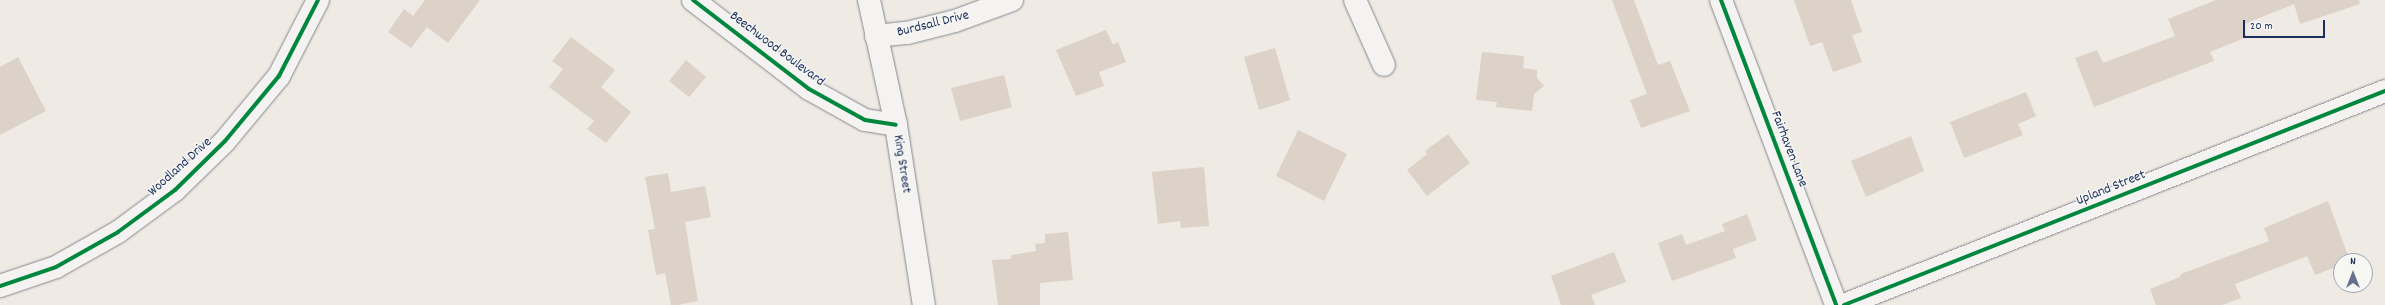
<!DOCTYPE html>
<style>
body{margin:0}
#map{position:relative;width:2385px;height:305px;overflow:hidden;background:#efeae4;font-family:Dekko,sans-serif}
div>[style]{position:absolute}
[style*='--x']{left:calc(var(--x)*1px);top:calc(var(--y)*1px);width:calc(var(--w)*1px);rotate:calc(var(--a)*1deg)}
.building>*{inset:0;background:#dcd2c7}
.roads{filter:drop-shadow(0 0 1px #86888e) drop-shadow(0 0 1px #86888e)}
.street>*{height:22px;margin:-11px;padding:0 11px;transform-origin:11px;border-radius:11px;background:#f4f3f1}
.secondary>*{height:22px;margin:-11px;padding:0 11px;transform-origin:11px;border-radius:11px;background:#f4f3f1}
.cycleway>*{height:4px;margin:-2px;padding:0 2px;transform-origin:2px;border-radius:2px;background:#00873e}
span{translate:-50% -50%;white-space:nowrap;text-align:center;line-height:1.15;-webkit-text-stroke:3px #f6f6f2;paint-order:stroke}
.street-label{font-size:14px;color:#1b2f5e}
.north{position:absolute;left:2333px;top:253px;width:40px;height:40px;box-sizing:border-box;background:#f6f6f2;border:1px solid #9ea6b7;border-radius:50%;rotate:0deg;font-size:11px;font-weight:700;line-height:16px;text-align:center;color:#1b2f5e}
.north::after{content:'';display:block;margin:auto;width:14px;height:18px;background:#65708d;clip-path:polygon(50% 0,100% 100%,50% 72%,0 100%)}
.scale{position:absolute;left:2243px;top:20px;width:82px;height:18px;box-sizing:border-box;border:2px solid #1b2f5e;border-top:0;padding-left:5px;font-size:12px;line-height:14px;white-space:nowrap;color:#1b2f5e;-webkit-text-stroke:3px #f6f6f2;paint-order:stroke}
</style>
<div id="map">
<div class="building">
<div style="clip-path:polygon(425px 0,480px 0,448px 43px,427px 27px,411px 48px,388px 32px,404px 9px,413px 16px)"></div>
<div style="clip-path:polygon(1612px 0,1634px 0,1658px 65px,1670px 61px,1690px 111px,1641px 128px,1630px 100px,1647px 94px)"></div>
<div style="clip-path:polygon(1794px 0,1851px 0,1862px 32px,1852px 35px,1862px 62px,1833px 72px,1822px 42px,1810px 46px)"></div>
<div style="clip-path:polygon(2216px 0,2359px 0,2360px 4px,2300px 24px,2294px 4px,2242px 25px,2247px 37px,2210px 52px,2214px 61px,2094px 107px,2075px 58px,2097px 50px,2103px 63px,2175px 36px,2168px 19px)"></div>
<div style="clip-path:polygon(1106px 30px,1113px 45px,1118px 42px,1126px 62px,1099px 72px,1104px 86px,1076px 96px,1056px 50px)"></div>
<div style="clip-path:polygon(571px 37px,615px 70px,601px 87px,631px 112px,606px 143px,587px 129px,594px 121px,549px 87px,563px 69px,552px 61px)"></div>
<div style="clip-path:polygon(1275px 48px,1290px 100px,1259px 110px,1244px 57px)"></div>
<div style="clip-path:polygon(1482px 52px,1524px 56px,1523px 68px,1537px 70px,1537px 78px,1544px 86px,1534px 94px,1532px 111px,1496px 107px,1497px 102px,1476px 100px)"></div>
<div style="clip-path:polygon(18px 57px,46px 111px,0 135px,0 67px)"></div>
<div style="clip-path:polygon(686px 60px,706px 77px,689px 97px,669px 81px)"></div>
<div style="clip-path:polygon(1004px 75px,1012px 107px,960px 121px,951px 88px)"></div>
<div style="clip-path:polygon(2026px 92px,2036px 116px,2018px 124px,2023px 135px,1964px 158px,1950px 122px)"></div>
<div style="clip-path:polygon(1298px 130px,1347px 154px,1324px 201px,1276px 176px)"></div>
<div style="clip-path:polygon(1448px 134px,1470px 163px,1427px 196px,1407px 170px,1427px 154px,1425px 151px)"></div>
<div style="clip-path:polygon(1911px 136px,1924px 171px,1866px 197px,1851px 161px)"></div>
<div style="clip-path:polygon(1204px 167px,1209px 226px,1181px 228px,1180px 221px,1158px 224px,1152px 172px)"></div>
<div style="clip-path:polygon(668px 173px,671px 192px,705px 186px,711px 217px,685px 222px,698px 301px,678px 305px,671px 305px,665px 273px,656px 275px,648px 230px,655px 229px,645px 177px)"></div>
<div style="clip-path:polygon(2328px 201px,2350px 261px,2341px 261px,2341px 265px,2315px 275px,2307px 256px,2235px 284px,2241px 298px,2222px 305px,2156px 305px,2150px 289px,2180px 277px,2181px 274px,2269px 241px,2264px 228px)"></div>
<div style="clip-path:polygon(1747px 214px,1757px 240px,1733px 249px,1736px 258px,1672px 281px,1658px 243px,1682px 234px,1686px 245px,1725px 231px,1722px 224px)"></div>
<div style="clip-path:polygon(1068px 232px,1073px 280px,1040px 283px,1040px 305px,998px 305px,992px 260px,1011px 259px,1011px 255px,1036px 251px,1035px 244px,1045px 243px,1045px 234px)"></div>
<div style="clip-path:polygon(1614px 252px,1626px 282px,1591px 295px,1595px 305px,1561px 305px,1551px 276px)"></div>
</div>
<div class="roads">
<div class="street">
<div style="--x:693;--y:0;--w:146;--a:37.5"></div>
<div style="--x:809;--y:89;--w:64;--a:29"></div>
<div style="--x:865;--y:120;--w:31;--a:9"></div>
<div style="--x:1355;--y:0;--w:71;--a:66"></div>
<div style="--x:1721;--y:0;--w:326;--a:69.3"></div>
<div style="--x:876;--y:36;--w:31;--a:-6"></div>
<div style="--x:907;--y:33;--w:49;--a:-14"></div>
<div style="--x:955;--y:21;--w:61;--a:-20.2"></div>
<div style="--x:0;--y:286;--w:59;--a:-18.7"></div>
<div style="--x:56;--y:267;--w:71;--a:-29.4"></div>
<div style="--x:118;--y:232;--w:71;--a:-36.4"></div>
<div style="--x:175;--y:190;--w:70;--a:-44.4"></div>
<div style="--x:225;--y:141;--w:85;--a:-50.3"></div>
<div style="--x:279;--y:76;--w:85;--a:-62.8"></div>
<div style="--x:1844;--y:305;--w:582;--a:-21.58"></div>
</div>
<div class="secondary">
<div style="--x:869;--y:0;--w:128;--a:77.8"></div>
<div style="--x:896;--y:125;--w:182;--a:81.2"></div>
</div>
</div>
<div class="cycleway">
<div style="--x:693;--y:0;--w:146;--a:37.5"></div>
<div style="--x:809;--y:89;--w:64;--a:29"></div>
<div style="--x:865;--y:120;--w:31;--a:9"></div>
<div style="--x:1721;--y:0;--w:326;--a:69.3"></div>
<div style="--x:0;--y:286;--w:59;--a:-18.7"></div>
<div style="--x:56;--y:267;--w:71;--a:-29.4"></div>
<div style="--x:118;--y:232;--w:71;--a:-36.4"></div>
<div style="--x:175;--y:190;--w:70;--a:-44.4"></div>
<div style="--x:225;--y:141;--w:85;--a:-50.3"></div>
<div style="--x:279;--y:76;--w:85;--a:-62.8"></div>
<div style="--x:1844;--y:305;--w:582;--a:-21.58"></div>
</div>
<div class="street-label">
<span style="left:933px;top:24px;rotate:-14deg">Burdsall Drive</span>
<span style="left:777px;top:49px;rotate:37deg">Beechwood Boulevard</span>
<span style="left:1789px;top:149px;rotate:69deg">Fairhaven Lane</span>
<span style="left:902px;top:164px;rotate:81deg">King Street</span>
<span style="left:180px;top:167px;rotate:-42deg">Woodland Drive</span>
<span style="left:2111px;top:188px;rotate:-22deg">Upland Street</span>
</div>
<div class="north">N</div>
<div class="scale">20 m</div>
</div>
